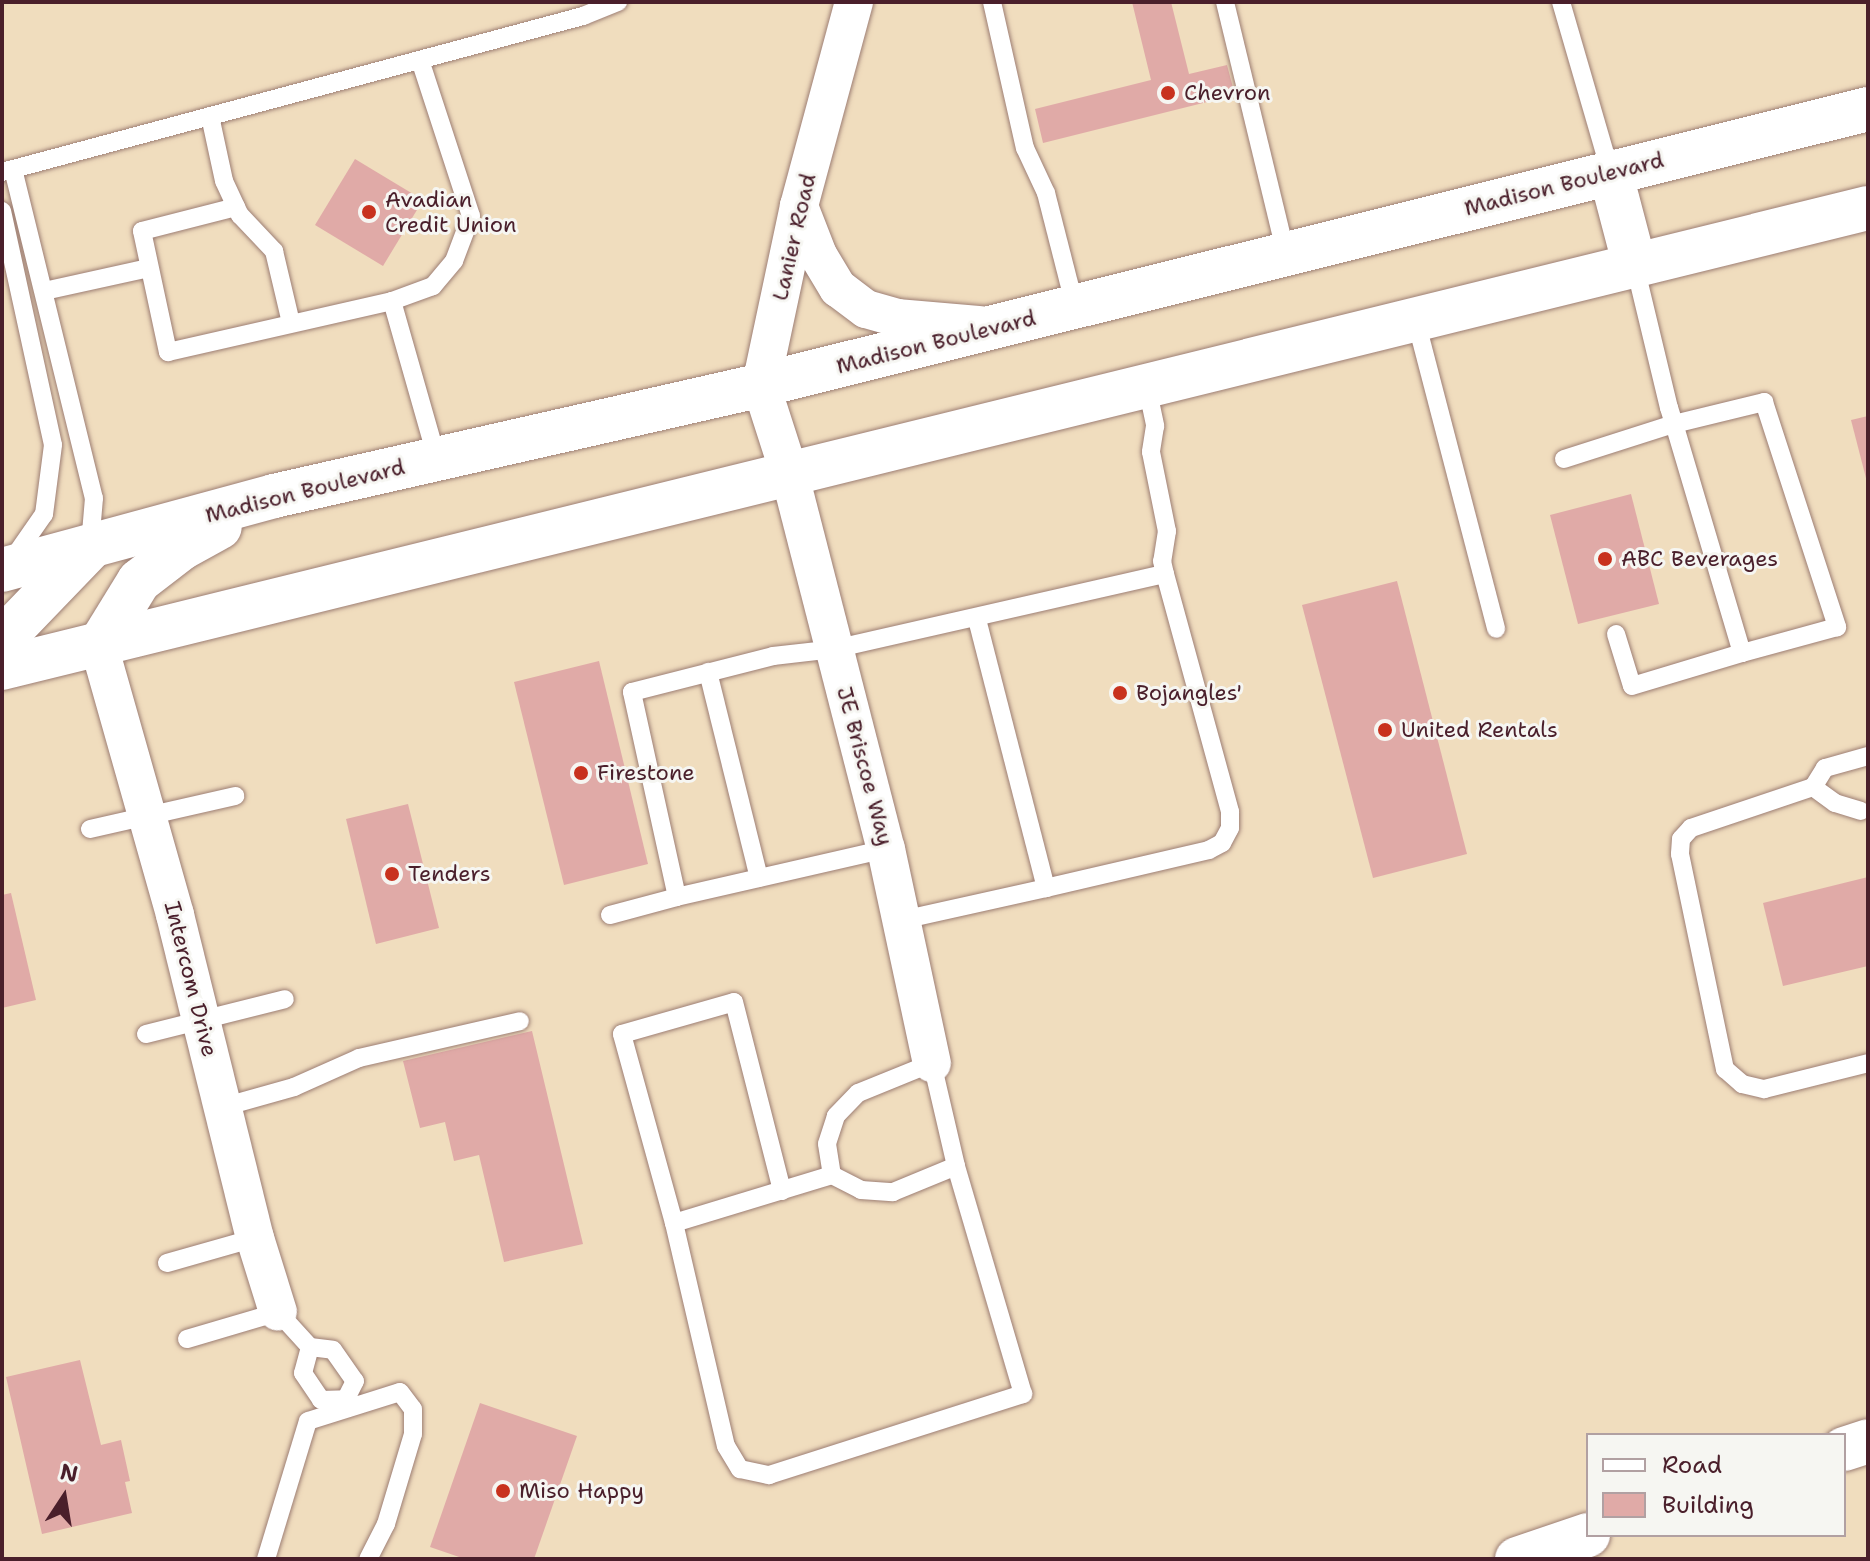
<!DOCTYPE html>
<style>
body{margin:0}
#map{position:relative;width:1870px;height:1561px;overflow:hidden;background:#f0ddbe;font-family:"Shantell Sans",sans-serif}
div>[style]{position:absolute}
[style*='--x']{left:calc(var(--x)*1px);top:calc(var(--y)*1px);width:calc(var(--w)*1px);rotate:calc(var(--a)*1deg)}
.building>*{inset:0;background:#e0aaa7}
.roads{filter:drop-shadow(0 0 2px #9d7e74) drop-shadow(0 0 2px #9d7e74)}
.service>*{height:18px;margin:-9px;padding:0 9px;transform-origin:9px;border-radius:9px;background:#fff}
.minor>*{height:38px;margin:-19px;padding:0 19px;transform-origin:19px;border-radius:19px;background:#fff}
.secondary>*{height:44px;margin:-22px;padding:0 22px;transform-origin:22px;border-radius:22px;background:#fff}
.motorway>*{height:44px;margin:-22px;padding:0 22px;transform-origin:22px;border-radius:22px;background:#fff}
.dots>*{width:22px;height:22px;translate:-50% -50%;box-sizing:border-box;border:4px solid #f6f6f2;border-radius:50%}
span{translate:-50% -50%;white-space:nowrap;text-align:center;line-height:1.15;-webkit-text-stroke:6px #f6f6f2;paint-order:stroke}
.poi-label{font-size:22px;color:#4a1f2b}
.left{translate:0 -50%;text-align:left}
.street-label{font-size:22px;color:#4a1f2b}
.frame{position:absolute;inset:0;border:4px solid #4a1f2b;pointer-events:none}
.legend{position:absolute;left:1586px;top:1433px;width:260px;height:104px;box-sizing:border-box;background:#f6f6f2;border:2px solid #b1a0a2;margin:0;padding:10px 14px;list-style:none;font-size:24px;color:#4a1f2b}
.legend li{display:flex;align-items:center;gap:16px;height:40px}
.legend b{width:40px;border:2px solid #b1a0a2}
.north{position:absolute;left:24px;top:1457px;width:80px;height:80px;-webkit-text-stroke:6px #f6f6f2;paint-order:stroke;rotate:12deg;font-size:22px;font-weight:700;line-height:32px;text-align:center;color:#4a1f2b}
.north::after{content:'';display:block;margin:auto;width:28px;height:36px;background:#4a1f2b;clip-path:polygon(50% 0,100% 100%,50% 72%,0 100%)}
</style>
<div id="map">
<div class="building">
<div style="clip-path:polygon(1132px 2px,1171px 2px,1189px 74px,1227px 65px,1235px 95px,1043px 143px,1035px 109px,1151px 80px)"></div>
<div style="clip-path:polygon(355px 159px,423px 200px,383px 266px,315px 225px)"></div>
<div style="clip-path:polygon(1868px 416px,1868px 482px,1867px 482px,1851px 420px)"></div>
<div style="clip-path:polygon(1631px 494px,1659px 604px,1578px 624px,1550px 515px)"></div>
<div style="clip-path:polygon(1397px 581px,1467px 854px,1373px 878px,1302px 605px)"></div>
<div style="clip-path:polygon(599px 661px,648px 864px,564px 885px,514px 682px)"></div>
<div style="clip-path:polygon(408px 804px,439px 928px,376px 944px,346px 819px)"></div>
<div style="clip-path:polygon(1868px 877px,1868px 966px,1783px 986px,1763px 903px)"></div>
<div style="clip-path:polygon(11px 893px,36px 1000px,2px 1008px,2px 895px)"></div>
<div style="clip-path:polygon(532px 1031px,583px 1244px,504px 1262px,479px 1155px,454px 1161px,445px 1122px,420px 1128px,403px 1061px)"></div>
<div style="clip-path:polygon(80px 1360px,101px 1445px,121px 1440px,130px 1481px,125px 1482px,132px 1513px,42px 1534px,6px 1377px)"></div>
<div style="clip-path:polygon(480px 1403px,577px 1436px,534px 1559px,465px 1559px,430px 1547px)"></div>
</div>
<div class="roads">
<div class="service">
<div style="--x:992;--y:2;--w:150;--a:77.3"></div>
<div style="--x:1025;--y:148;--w:50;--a:65"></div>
<div style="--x:1046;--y:193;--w:118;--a:75.7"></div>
<div style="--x:1225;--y:2;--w:260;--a:76.4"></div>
<div style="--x:1561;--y:2;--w:176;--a:73.8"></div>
<div style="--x:420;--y:60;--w:164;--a:71.9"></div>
<div style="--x:471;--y:216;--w:48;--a:110.7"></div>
<div style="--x:454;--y:261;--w:33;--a:130"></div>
<div style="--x:433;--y:286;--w:44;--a:159.9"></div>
<div style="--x:392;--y:301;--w:164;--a:74.1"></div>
<div style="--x:210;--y:116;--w:66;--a:77.8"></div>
<div style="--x:224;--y:181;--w:38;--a:65"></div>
<div style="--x:240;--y:215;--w:50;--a:46.6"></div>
<div style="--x:274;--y:251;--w:74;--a:76.7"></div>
<div style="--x:13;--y:169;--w:339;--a:76.2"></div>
<div style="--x:94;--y:498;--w:47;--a:94.9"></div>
<div style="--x:2;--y:172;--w:602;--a:-15.03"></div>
<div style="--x:583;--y:16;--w:38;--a:-22"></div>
<div style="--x:236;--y:207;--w:97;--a:165.7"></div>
<div style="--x:142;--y:231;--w:124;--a:77.9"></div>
<div style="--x:168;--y:352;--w:230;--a:-12.8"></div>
<div style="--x:2;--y:211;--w:239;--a:77.7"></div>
<div style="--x:53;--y:445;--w:70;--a:97.4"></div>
<div style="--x:44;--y:514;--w:56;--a:124.8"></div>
<div style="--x:44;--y:291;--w:107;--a:-12.4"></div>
<div style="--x:1416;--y:321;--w:318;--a:75.4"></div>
<div style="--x:1147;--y:387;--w:40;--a:78"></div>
<div style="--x:1155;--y:426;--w:26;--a:99"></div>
<div style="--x:1151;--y:452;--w:81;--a:78.6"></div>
<div style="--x:1167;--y:531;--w:30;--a:99"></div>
<div style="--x:1162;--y:561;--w:13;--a:77"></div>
<div style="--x:1564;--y:459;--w:115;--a:-17.7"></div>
<div style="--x:1674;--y:424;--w:93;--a:-13.7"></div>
<div style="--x:1764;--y:402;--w:237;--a:72"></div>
<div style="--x:1837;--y:627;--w:98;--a:164.7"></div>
<div style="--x:1742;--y:653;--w:239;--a:-106.5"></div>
<div style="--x:1674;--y:424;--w:17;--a:-107"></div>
<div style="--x:1669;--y:408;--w:146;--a:-103.5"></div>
<div style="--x:1616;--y:634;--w:54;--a:72.9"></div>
<div style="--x:1632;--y:686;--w:115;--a:-16.7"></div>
<div style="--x:708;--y:672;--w:212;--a:76.1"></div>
<div style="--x:1868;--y:756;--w:45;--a:164.4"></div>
<div style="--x:1825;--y:768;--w:22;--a:122"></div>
<div style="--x:1813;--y:787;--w:129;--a:161.4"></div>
<div style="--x:1691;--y:828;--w:15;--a:132"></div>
<div style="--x:1681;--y:839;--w:15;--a:94"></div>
<div style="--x:1680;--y:854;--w:220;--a:78.2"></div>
<div style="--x:1725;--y:1069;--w:23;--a:41"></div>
<div style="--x:1742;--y:1084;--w:23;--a:13"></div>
<div style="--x:1764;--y:1089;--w:107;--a:-14"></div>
<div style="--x:1813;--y:787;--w:27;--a:36"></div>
<div style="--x:1835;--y:803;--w:27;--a:17"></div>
<div style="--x:90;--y:829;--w:149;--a:-12.8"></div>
<div style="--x:886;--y:849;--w:214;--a:167.1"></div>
<div style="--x:677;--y:897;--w:210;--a:-102.4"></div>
<div style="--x:632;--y:692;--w:146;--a:-14.3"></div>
<div style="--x:773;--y:656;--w:61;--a:-6.5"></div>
<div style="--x:834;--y:649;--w:339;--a:-12.8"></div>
<div style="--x:1165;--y:574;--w:247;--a:74.7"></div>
<div style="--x:1230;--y:812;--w:16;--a:90"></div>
<div style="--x:1230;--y:828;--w:17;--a:118"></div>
<div style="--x:1222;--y:843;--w:15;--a:152"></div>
<div style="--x:1209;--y:850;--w:167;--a:166.9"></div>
<div style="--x:1046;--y:888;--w:278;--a:-104.4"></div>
<div style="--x:610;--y:915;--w:69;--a:-15"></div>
<div style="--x:902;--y:920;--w:148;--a:-12.5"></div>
<div style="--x:146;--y:1034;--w:143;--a:-14.1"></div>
<div style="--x:223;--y:1107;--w:74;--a:-15.7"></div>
<div style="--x:294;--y:1087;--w:71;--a:-24"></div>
<div style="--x:359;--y:1058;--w:165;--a:-12.9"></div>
<div style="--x:832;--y:1175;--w:165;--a:163.1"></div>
<div style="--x:674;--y:1223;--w:229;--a:76.9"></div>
<div style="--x:726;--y:1446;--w:27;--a:59"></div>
<div style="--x:740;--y:1469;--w:30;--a:12"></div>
<div style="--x:769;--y:1475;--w:267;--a:-17.7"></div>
<div style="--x:1023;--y:1394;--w:238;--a:-106.4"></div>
<div style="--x:956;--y:1166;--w:106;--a:-103.1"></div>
<div style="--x:932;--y:1063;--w:80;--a:157.9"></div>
<div style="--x:858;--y:1093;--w:32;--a:134"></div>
<div style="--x:836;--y:1116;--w:29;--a:108"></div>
<div style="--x:827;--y:1144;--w:31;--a:81"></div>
<div style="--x:832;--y:1175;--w:33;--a:27"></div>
<div style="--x:861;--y:1190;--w:32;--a:4"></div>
<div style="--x:893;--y:1192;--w:68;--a:-22.4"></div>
<div style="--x:674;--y:1223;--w:196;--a:-105.4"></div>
<div style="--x:622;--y:1034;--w:116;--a:-15.9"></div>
<div style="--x:734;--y:1002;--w:195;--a:75.7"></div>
<div style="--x:167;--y:1263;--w:91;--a:-15.9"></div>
<div style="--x:187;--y:1339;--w:95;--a:-16.5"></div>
<div style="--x:278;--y:1312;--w:47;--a:47.6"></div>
<div style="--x:310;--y:1347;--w:23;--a:7"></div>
<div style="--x:333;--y:1350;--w:38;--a:55"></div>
<div style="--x:355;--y:1381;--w:20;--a:117"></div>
<div style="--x:310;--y:1347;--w:27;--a:105"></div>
<div style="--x:303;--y:1373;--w:32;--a:56"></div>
<div style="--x:321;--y:1400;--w:25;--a:-2"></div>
<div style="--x:266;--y:1559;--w:144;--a:-73.1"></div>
<div style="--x:308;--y:1421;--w:96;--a:-17.5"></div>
<div style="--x:400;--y:1392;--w:21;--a:53"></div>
<div style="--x:413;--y:1409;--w:25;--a:90"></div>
<div style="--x:413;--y:1434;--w:94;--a:106.7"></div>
<div style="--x:386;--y:1524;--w:39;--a:117"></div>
</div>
<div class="minor">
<div style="--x:854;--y:2;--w:211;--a:105.1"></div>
<div style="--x:799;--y:206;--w:183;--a:102"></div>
<div style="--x:761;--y:385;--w:91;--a:72.2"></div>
<div style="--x:789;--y:472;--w:389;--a:75.6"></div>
<div style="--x:886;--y:849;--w:219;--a:77.9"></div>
<div style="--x:799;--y:206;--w:53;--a:68.8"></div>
<div style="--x:818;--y:255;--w:39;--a:59"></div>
<div style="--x:838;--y:288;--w:35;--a:37"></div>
<div style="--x:866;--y:309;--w:33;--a:16"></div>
<div style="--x:898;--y:318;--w:82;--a:4.9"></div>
<div style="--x:99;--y:646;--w:280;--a:74.2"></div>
<div style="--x:175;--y:915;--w:333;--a:76.1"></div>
<div style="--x:255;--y:1238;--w:77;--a:72.7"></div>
</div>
<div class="secondary">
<div style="--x:1610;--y:171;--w:98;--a:75.3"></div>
<div style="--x:2;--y:570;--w:282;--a:-15.2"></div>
<div style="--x:274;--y:496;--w:499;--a:-12.8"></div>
<div style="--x:761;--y:385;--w:1141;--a:-14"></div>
<div style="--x:2;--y:633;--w:15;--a:-28"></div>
<div style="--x:15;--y:626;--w:108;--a:-46.1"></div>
<div style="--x:99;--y:646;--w:76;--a:-58.4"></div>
<div style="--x:139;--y:581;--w:54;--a:-37.5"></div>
<div style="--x:182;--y:548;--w:43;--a:-28.9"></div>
<div style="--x:2;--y:668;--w:1922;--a:-13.85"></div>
</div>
<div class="motorway">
<div style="--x:1844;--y:1449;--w:25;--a:-18"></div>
<div style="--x:1517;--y:1559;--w:75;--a:-18.7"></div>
</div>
</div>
<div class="dots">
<div style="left:1168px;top:93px;background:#c8321e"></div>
<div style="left:369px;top:212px;background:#c8321e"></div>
<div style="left:1605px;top:559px;background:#c8321e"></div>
<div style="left:1120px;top:693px;background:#c8321e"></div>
<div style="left:1385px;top:730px;background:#c8321e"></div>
<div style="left:581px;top:773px;background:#c8321e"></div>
<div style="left:392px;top:874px;background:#c8321e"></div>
<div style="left:503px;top:1491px;background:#c8321e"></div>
</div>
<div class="poi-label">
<span class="left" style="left:1184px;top:93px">Chevron</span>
<span class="left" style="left:385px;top:212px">Avadian<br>Credit Union</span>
<span class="left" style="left:1621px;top:559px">ABC Beverages</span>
<span class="left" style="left:1136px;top:693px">Bojangles'</span>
<span class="left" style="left:1401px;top:730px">United Rentals</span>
<span class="left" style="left:597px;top:773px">Firestone</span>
<span class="left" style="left:408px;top:874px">Tenders</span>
<span class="left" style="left:519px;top:1491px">Miso Happy</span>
</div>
<div class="street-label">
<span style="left:1564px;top:184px;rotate:-14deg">Madison Boulevard</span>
<span style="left:794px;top:237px;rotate:-77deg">Lanier Road</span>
<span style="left:936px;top:342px;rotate:-14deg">Madison Boulevard</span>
<span style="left:305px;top:491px;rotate:-14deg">Madison Boulevard</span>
<span style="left:865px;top:766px;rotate:75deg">JE Briscoe Way</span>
<span style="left:191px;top:979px;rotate:76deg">Intercom Drive</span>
</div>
<div class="frame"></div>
<ul class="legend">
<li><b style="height:10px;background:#fff"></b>Road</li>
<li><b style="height:22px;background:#e0aaa7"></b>Building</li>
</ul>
<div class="north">N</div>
</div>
